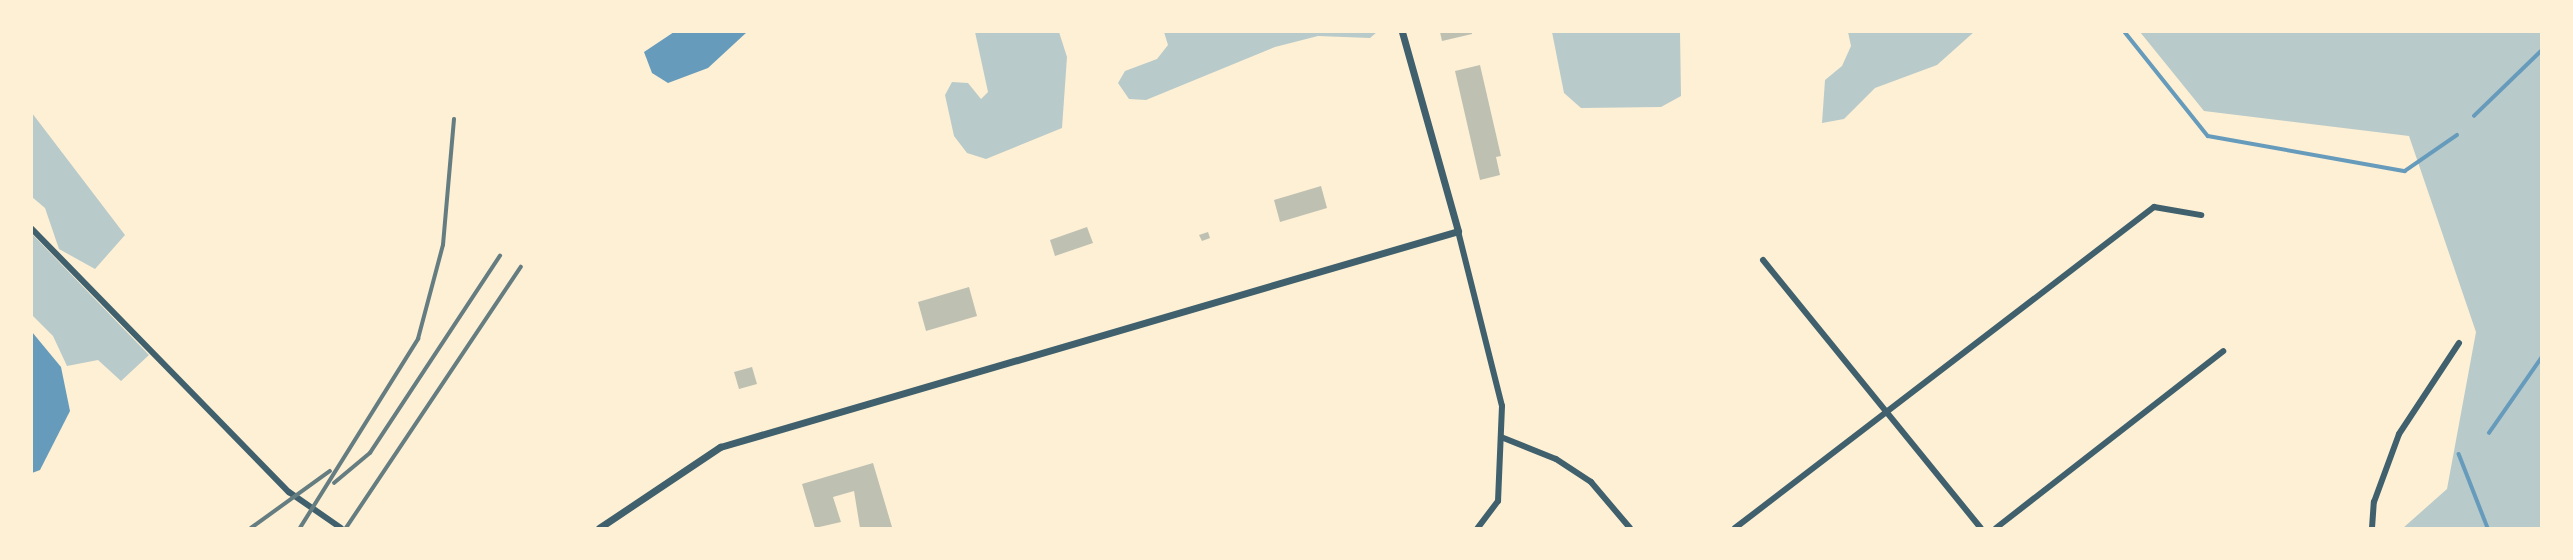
<!DOCTYPE html>
<style>
body{margin:0}
#map{position:relative;width:2573px;height:560px;overflow:hidden;background:#fdf0d5;font-family:"Source Serif 4",serif}
div>[style]{position:absolute}
[style*='--x']{left:calc(var(--x)*1px);top:calc(var(--y)*1px);width:calc(var(--w)*1px);rotate:calc(var(--a)*1deg)}
.green>*{inset:0;background:#b9caca}
.water>*{inset:0;background:#669bbc}
.stream>*{height:3.5px;margin:-1.75px;padding:0 1.75px;transform-origin:1.75px;border-radius:1.75px;background:#669bbc}
.building>*{inset:0;background:#bec0b2}
.minor>*{height:6px;margin:-3px;padding:0 3px;transform-origin:3px;border-radius:3px;background:#3f606c}
.tertiary>*{height:7px;margin:-3.5px;padding:0 3.5px;transform-origin:3.5px;border-radius:3.5px;background:#3f606c}
.rail>*{height:3.5px;margin:-1.75px;padding:0 1.75px;transform-origin:1.75px;border-radius:1.75px;background:#657d81}
span{translate:-50% -50%;white-space:nowrap;text-align:center;line-height:1.15;-webkit-text-stroke:7px #fdf0d5;paint-order:stroke}
.frame{position:absolute;inset:0;border:33px solid #fdf0d5;pointer-events:none}
</style>
<div id="map">
<div class="green">
<div style="clip-path:polygon(975px 32px,1059px 32px,1067px 57px,1062px 128px,986px 159px,967px 153px,954px 136px,945px 95px,952px 82px,968px 83px,981px 99px,988px 92px)"></div>
<div style="clip-path:polygon(1164px 32px,1377px 32px,1370px 38px,1318px 36px,1275px 47px,1146px 100px,1129px 99px,1118px 83px,1125px 71px,1157px 59px,1168px 45px)"></div>
<div style="clip-path:polygon(1552px 32px,1680px 32px,1681px 96px,1661px 107px,1581px 108px,1564px 93px)"></div>
<div style="clip-path:polygon(1848px 32px,1974px 32px,1937px 65px,1875px 88px,1844px 119px,1822px 123px,1825px 80px,1842px 66px,1851px 46px)"></div>
<div style="clip-path:polygon(2140px 32px,2541px 32px,2541px 528px,2403px 528px,2447px 489px,2476px 332px,2409px 136px,2204px 111px)"></div>
<div style="clip-path:polygon(32px 113px,125px 235px,95px 269px,59px 249px,45px 208px,32px 197px)"></div>
<div style="clip-path:polygon(32px 234px,149px 355px,121px 381px,98px 360px,67px 366px,53px 336px,32px 315px)"></div>
</div>
<div class="water">
<div style="clip-path:polygon(674px 32px,747px 32px,708px 68px,668px 83px,652px 73px,644px 52px)"></div>
<div style="clip-path:polygon(32px 332px,61px 367px,70px 411px,40px 470px,32px 473px)"></div>
</div>
<div class="stream">
<div style="--x:2125;--y:32;--w:133;--a:51.4"></div>
<div style="--x:2208;--y:136;--w:200;--a:10.1"></div>
<div style="--x:2405;--y:171;--w:63;--a:-34.7"></div>
<div style="--x:2474;--y:116;--w:95;--a:-44.1"></div>
<div style="--x:2489;--y:433;--w:93;--a:-55.1"></div>
<div style="--x:2459;--y:454;--w:79;--a:68.6"></div>
</div>
<div class="building">
<div style="clip-path:polygon(1440px 32px,1472px 32px,1472px 34px,1442px 41px)"></div>
<div style="clip-path:polygon(1480px 65px,1501px 156px,1496px 157px,1500px 175px,1480px 180px,1455px 71px)"></div>
<div style="clip-path:polygon(1321px 186px,1327px 208px,1280px 222px,1274px 200px)"></div>
<div style="clip-path:polygon(1087px 227px,1093px 243px,1055px 256px,1050px 240px)"></div>
<div style="clip-path:polygon(1208px 232px,1210px 238px,1202px 241px,1199px 235px)"></div>
<div style="clip-path:polygon(969px 287px,977px 316px,926px 331px,918px 302px)"></div>
<div style="clip-path:polygon(752px 367px,757px 384px,739px 389px,734px 372px)"></div>
<div style="clip-path:polygon(873px 463px,892px 527px,860px 528px,854px 491px,833px 497px,841px 522px,815px 528px,802px 484px)"></div>
</div>
<div class="minor">
<div style="--x:32;--y:229;--w:368;--a:45.7"></div>
<div style="--x:289;--y:492;--w:63;--a:34.7"></div>
<div style="--x:1458;--y:231;--w:180;--a:75.9"></div>
<div style="--x:1502;--y:406;--w:95;--a:92.4"></div>
<div style="--x:1498;--y:501;--w:34;--a:127"></div>
<div style="--x:1763;--y:260;--w:345;--a:50.9"></div>
<div style="--x:1501;--y:437;--w:59;--a:21.8"></div>
<div style="--x:1556;--y:459;--w:42;--a:33.3"></div>
<div style="--x:1591;--y:482;--w:60;--a:49.7"></div>
<div style="--x:1735;--y:528;--w:528;--a:-37.46"></div>
<div style="--x:2154;--y:207;--w:48;--a:9.7"></div>
<div style="--x:1996;--y:528;--w:288;--a:-37.9"></div>
<div style="--x:2372;--y:528;--w:26;--a:-86"></div>
<div style="--x:2374;--y:502;--w:72;--a:-69.8"></div>
<div style="--x:2399;--y:434;--w:109;--a:-56.6"></div>
</div>
<div class="tertiary">
<div style="--x:599;--y:528;--w:146;--a:-33.8"></div>
<div style="--x:720;--y:447;--w:769;--a:-16.31"></div>
<div style="--x:1458;--y:231;--w:207;--a:-105.7"></div>
</div>
<div class="rail">
<div style="--x:334;--y:483;--w:47;--a:-39.8"></div>
<div style="--x:370;--y:453;--w:236;--a:-56.6"></div>
<div style="--x:251;--y:528;--w:97;--a:-35.8"></div>
<div style="--x:300;--y:528;--w:223;--a:-58"></div>
<div style="--x:418;--y:339;--w:97;--a:-75.1"></div>
<div style="--x:443;--y:245;--w:126;--a:-85"></div>
<div style="--x:346;--y:528;--w:314;--a:-56.2"></div>
</div>
<div class="frame"></div>
</div>
